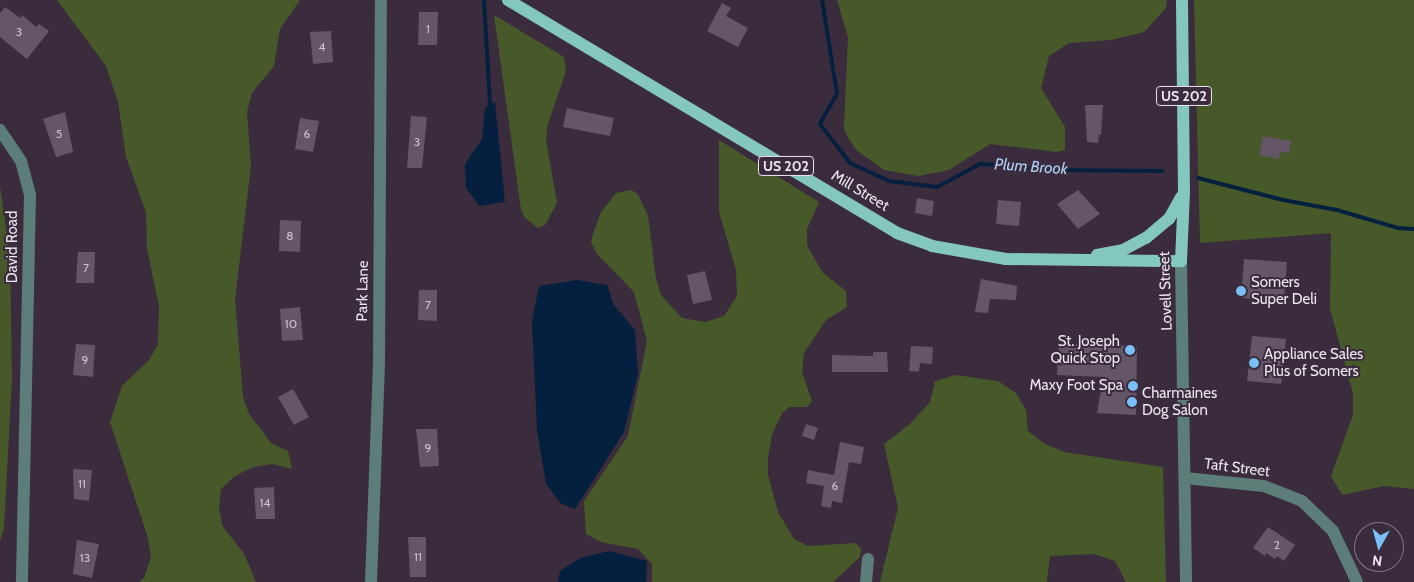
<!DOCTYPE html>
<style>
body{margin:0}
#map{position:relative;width:1414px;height:582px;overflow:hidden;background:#3a2c3d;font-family:Cabin,sans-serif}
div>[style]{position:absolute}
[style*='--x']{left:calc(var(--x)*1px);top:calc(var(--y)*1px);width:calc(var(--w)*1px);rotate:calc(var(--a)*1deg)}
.green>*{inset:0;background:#485929}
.water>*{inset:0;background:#04203e}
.stream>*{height:4px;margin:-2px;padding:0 2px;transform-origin:2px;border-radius:2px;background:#04203e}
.building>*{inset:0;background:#645567}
.minor>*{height:12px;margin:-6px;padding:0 6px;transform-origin:6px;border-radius:6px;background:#5d7d78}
.major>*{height:12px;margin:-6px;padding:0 6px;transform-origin:6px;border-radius:6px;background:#84c7be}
.dots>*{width:14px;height:14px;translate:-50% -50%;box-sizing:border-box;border:2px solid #3a2c3d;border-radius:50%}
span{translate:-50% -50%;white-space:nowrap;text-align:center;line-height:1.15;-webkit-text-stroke:4px #3a2c3d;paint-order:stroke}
.number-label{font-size:12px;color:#cbc0cd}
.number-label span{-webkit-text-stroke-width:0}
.shield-label span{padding:1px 4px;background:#3a2c3d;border:1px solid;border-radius:4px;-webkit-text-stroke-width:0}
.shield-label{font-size:14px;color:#ede4ef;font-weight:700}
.street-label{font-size:15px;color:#ede4ef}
.poi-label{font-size:15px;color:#ede4ef}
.left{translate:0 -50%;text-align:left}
.right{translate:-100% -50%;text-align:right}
.water-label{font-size:16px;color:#adcff7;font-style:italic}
.north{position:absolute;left:1354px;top:522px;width:50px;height:50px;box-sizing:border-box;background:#3a2c3d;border:1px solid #827684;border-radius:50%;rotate:187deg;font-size:14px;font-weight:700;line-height:20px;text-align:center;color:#ede4ef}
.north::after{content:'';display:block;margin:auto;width:18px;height:22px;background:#7abff8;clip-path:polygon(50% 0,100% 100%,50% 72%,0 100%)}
</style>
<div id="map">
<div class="green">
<div style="clip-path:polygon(57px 0,300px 0,280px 29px,274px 66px,252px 93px,247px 112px,251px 166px,235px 299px,243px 397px,249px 414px,271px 443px,288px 451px,292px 469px,273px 464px,253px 467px,235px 476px,221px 489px,219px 507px,222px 525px,244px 554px,256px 582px,139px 582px,144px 578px,151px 557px,148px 538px,110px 422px,122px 386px,149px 360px,158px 344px,159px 306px,147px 249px,146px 212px,126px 157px,118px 102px,106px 66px)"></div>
<div style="clip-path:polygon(837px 0,1167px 0,1166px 8px,1144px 32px,1111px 40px,1069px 43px,1049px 56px,1041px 88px,1065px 127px,1065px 150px,1057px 152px,990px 144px,949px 170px,918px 176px,884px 170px,856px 150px,847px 136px,844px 128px,848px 37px)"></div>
<div style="clip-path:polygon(1194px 0,1414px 0,1414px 489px,1384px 486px,1342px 495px,1331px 476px,1353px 415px,1353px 393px,1330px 309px,1331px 233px,1200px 243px)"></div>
<div style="clip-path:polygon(494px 15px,564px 57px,566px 71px,548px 124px,546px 140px,557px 203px,545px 225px,538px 228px,525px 218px,521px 210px)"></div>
<div style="clip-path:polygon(719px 140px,819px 202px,807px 229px,807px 245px,822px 272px,846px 291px,847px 307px,826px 320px,804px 353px,802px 372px,812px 401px,807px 407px,790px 407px,783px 412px,772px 434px,768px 459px,768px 475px,778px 512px,794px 539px,808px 546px,856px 543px,861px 549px,860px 557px,833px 582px,652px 582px,652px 564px,638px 549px,601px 542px,586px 534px,584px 501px,628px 436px,647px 341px,634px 292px,597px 254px,591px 242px,593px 234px,601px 212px,616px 193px,631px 190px,638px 194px,648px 216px,656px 279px,661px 295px,682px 318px,705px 322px,724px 316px,737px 296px,736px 270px,719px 212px)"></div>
<div style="clip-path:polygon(0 186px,10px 256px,12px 377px,4px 528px,0 541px)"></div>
<div style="clip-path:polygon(956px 375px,998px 381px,1016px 393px,1026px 410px,1028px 431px,1045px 444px,1064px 452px,1163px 467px,1166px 582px,1126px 582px,1115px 561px,1094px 554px,1050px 556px,1047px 582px,880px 582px,898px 508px,884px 444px,910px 424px,930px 402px,935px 381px)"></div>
</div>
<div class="water">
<div style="clip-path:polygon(495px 102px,505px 202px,479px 206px,466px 188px,465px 164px,482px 139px,485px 108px)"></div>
<div style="clip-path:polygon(577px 280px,607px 285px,614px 305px,635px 330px,638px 374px,624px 432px,575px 509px,560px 503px,546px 483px,537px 431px,532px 321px,539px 286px)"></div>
<div style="clip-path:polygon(609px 551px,647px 561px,646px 582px,558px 582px,560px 571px,580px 558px)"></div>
</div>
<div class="stream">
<div style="--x:484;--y:0;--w:105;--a:86.7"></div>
<div style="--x:822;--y:0;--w:95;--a:80.9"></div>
<div style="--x:837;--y:94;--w:34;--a:120"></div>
<div style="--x:820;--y:124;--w:49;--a:52.4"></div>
<div style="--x:850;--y:163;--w:43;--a:24.8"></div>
<div style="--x:889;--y:181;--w:48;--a:7.1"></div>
<div style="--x:937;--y:187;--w:49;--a:-28.1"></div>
<div style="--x:980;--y:164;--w:76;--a:4.5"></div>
<div style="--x:1056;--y:170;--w:106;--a:0.5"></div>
<div style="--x:1198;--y:178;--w:88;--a:14.5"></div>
<div style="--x:1283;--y:200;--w:55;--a:10.5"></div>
<div style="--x:1337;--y:210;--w:64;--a:16.4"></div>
<div style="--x:1398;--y:228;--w:16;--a:4"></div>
</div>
<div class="building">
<div style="clip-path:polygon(722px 3px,731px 8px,726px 16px,748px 28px,738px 47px,707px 31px)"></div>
<div style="clip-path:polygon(5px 7px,20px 18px,22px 15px,36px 27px,39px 24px,49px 31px,27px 59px,0 37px,0 13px)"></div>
<div style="clip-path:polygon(419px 12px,438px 12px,437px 45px,418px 45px)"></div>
<div style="clip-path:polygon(331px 31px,333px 62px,313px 64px,310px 32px)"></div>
<div style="clip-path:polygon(1085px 105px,1103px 105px,1101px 135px,1099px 135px,1098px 143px,1087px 142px)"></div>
<div style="clip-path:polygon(567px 108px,614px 118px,610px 136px,563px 127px)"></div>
<div style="clip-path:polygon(65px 112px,73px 152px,56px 157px,43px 119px)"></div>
<div style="clip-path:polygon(411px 116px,427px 117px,422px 168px,407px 168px)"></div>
<div style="clip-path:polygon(300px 118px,319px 121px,313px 152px,295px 149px)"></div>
<div style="clip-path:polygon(1263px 136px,1291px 141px,1289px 153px,1280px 152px,1279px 159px,1259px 155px)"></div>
<div style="clip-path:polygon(1078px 190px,1100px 214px,1078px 229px,1057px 204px)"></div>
<div style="clip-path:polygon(917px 198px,934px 201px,932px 216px,915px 213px)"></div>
<div style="clip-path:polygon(998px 200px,1021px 202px,1019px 226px,996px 224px)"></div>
<div style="clip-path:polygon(280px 220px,301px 221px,300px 252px,279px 251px)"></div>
<div style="clip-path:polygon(78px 252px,95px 252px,94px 283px,76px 283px)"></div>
<div style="clip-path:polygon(1244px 259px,1287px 262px,1284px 301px,1241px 298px)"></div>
<div style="clip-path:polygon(705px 271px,712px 300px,693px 304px,687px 275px)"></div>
<div style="clip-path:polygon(981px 279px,1017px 286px,1016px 300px,990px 299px,988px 313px,975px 312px)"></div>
<div style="clip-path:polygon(419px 290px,437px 290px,437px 321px,418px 320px)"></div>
<div style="clip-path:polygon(300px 307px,303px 340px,282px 341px,280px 309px)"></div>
<div style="clip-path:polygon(1252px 336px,1286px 339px,1281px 384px,1247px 381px)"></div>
<div style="clip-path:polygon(1059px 343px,1137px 346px,1136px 415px,1097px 413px,1103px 377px,1057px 375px)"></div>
<div style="clip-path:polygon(76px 344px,95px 345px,93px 377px,73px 375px)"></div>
<div style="clip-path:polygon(911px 346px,933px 347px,932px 364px,920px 363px,919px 372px,909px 371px)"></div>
<div style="clip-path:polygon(873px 352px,887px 352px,888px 372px,832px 372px,832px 355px,873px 356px)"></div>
<div style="clip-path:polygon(293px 389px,309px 417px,294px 425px,278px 397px)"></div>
<div style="clip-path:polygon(806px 424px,818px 428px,814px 440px,802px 436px)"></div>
<div style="clip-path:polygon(416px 429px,437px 429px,439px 466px,420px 467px)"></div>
<div style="clip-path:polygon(840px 442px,864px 447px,861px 464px,849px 462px,842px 503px,832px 501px,831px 508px,821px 506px,824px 486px,806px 483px,808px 470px,834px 475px)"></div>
<div style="clip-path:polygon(73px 469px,92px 470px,89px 501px,74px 499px)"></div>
<div style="clip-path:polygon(274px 487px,275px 519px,256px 519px,254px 488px)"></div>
<div style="clip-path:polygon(1268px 527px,1295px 545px,1284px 561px,1277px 556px,1275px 559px,1266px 553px,1265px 556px,1253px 548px)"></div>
<div style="clip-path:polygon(408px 537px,426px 537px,426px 577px,410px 577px)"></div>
<div style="clip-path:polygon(77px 540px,99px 544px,92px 578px,73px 574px)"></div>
</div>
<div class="minor">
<div style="--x:0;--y:130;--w:37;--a:56"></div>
<div style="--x:21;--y:161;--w:35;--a:75"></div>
<div style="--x:30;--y:195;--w:387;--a:91.2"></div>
<div style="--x:1181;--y:261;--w:321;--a:89.1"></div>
<div style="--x:1185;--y:478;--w:79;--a:5.8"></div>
<div style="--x:1264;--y:486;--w:41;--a:21.5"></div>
<div style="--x:1302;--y:501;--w:43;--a:44.1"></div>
<div style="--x:1333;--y:531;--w:56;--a:64.8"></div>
<div style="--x:371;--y:582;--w:222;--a:-87.9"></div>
<div style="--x:379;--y:360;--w:360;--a:-89.7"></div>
<div style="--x:866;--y:582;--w:23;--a:-85"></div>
</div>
<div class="major">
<div style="--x:508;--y:0;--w:453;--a:30.9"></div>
<div style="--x:897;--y:233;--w:37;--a:20"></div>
<div style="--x:932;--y:246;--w:75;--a:10"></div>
<div style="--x:1006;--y:259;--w:175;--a:0.7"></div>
<div style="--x:1181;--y:261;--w:69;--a:-87.5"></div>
<div style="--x:1184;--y:192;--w:192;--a:-90.6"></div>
<div style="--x:1097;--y:255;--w:26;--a:-11"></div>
<div style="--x:1123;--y:250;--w:26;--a:-28"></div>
<div style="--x:1146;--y:238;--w:30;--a:-40"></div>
<div style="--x:1169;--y:219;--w:25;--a:-61"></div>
</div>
<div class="dots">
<div style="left:1241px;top:291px;background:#7abff8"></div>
<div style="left:1130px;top:350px;background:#7abff8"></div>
<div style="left:1254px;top:363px;background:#7abff8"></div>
<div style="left:1133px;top:386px;background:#7abff8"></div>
<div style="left:1132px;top:402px;background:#7abff8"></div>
</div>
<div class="number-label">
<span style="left:428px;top:29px">1</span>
<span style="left:19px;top:32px">3</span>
<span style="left:322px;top:47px">4</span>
<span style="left:59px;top:134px">5</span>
<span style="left:307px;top:134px">6</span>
<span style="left:417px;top:142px">3</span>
<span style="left:290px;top:236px">8</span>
<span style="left:86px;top:268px">7</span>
<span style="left:428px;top:305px">7</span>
<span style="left:291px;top:324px">10</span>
<span style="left:85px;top:360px">9</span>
<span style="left:428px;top:448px">9</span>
<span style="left:82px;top:484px">11</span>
<span style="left:835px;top:486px">6</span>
<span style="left:265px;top:503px">14</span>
<span style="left:1277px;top:545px">2</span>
<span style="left:418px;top:557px">11</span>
<span style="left:85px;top:558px">13</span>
</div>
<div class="shield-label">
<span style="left:1184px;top:96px">US 202</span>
<span style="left:786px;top:166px">US 202</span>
</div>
<div class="street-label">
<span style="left:860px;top:191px;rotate:31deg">Mill Street</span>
<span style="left:13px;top:247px;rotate:-90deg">David Road</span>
<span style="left:363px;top:291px;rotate:-89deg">Park Lane</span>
<span style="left:1166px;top:291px;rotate:-92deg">Lovell Street</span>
<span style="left:1237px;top:468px;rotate:7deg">Taft Street</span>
</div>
<div class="poi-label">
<span class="left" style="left:1251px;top:291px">Somers<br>Super Deli</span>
<span class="right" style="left:1120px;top:350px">St. Joseph<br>Quick Stop</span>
<span class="left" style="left:1264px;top:363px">Appliance Sales<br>Plus of Somers</span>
<span class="right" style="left:1123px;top:386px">Maxy Foot Spa</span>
<span class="left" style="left:1142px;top:402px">Charmaines<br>Dog Salon</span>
</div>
<div class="water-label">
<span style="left:1031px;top:167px;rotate:4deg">Plum Brook</span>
</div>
<div class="north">N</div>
</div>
